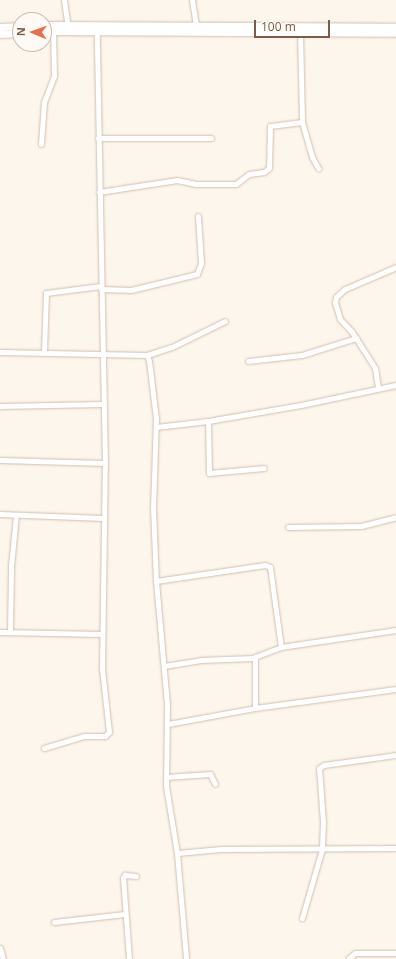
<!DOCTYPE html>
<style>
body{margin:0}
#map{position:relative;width:396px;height:959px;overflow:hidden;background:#fdf6ec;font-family:"Open Sans",sans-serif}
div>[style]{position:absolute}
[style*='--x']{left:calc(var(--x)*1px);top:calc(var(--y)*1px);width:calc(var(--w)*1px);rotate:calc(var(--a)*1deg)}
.roads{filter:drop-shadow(0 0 1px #d1beb0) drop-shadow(0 0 1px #d1beb0)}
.street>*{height:5px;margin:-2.5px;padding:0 2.5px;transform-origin:2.5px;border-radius:2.5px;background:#fff}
.secondary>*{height:7px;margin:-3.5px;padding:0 3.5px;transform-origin:3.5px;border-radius:3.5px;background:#fff}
span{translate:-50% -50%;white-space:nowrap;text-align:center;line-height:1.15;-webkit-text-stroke:3.5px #fffaf3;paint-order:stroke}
.north{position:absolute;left:12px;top:12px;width:40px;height:40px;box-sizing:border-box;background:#fffaf3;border:1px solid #cabbb1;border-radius:50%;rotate:272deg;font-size:11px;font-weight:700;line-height:16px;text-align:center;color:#7a5c4d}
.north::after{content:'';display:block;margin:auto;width:14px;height:18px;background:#e76f51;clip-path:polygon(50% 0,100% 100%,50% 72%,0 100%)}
.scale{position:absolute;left:254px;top:20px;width:76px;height:18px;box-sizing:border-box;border:2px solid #7a5c4d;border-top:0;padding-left:5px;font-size:12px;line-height:14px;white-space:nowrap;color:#7a5c4d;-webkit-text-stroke:3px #fffaf3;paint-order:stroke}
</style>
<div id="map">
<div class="roads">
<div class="street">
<div style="--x:64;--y:0;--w:27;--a:82"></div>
<div style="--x:192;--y:0;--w:26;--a:81"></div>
<div style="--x:300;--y:32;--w:90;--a:88.7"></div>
<div style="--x:302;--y:122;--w:36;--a:74"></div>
<div style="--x:312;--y:157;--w:13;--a:61"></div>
<div style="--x:98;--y:138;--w:113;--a:0"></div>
<div style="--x:41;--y:144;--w:42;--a:-85.9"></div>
<div style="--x:44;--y:102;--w:28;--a:-69"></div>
<div style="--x:54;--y:76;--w:46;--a:-91.2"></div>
<div style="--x:99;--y:192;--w:79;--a:-8.7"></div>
<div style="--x:177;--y:180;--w:19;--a:12"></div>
<div style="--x:196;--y:184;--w:40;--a:0"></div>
<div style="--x:236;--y:184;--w:16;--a:-38"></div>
<div style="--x:249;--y:174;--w:15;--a:-8"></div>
<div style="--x:264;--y:172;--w:6;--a:-39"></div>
<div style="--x:269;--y:168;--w:42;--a:-88.6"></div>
<div style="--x:270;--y:126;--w:32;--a:-7"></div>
<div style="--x:101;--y:289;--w:30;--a:2"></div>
<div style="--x:131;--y:290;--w:68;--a:-13.6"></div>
<div style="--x:197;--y:274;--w:12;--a:-70"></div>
<div style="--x:201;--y:263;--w:47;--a:-93.7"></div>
<div style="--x:0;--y:352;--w:147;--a:1.2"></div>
<div style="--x:147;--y:355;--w:6;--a:72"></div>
<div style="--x:149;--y:361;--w:57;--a:83"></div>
<div style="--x:156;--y:418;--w:89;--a:91.9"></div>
<div style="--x:153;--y:507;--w:74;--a:87.7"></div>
<div style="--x:156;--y:581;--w:124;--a:84.9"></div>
<div style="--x:167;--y:705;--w:81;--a:90.7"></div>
<div style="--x:166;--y:786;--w:68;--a:80.7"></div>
<div style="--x:177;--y:853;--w:106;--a:85.1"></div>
<div style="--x:44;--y:352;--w:59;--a:-88.1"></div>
<div style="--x:46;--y:293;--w:55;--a:-7.3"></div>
<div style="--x:147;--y:355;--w:26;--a:-18"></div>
<div style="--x:172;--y:347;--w:59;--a:-26.1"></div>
<div style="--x:248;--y:361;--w:54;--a:-6.3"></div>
<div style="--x:302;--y:355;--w:57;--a:-17.5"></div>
<div style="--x:378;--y:387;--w:19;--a:-99"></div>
<div style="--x:375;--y:368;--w:43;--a:-122.6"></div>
<div style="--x:352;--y:332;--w:18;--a:-133"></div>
<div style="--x:340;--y:319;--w:17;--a:-107"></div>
<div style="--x:335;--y:303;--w:6;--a:-81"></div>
<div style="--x:336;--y:297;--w:12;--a:-42"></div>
<div style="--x:345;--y:289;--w:56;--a:-23.3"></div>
<div style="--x:0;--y:406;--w:103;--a:-1.1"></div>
<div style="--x:208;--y:421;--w:52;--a:88.9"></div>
<div style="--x:209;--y:473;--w:55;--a:-5.2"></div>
<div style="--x:156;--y:427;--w:52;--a:-6.6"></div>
<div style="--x:208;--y:421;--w:94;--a:-9.8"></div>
<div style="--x:301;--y:405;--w:97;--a:-11.9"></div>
<div style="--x:0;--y:460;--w:105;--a:1.6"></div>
<div style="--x:0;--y:514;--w:103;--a:2.2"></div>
<div style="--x:288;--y:527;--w:73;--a:-0.8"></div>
<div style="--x:361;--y:526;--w:36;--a:-14"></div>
<div style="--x:156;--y:581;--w:110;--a:-8.4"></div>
<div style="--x:265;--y:565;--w:5;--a:22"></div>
<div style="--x:270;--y:567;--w:81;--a:82.2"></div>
<div style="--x:281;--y:647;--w:28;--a:159"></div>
<div style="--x:255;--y:657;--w:51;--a:90"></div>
<div style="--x:0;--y:632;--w:102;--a:1.1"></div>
<div style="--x:10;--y:632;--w:66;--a:-89.1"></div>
<div style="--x:11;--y:566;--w:51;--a:-84.4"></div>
<div style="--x:281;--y:647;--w:116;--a:-8.4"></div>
<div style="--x:164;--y:666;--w:36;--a:-9"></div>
<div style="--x:200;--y:660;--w:54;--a:-2.1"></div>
<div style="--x:168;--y:724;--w:88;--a:-10.4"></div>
<div style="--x:255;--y:708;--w:142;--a:-7.7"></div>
<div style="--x:44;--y:748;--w:42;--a:-16.7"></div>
<div style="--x:84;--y:736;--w:21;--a:0"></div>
<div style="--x:105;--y:736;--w:6;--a:-45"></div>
<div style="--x:109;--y:732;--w:63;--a:-96.3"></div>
<div style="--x:102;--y:669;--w:206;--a:-89.2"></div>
<div style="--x:105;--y:463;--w:432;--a:-91.1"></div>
<div style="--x:166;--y:777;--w:44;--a:-3.9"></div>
<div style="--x:210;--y:774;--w:11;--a:63"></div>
<div style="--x:177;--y:853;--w:44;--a:-5.2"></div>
<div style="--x:221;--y:849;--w:175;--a:-0.3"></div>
<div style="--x:302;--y:918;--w:72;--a:-73.8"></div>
<div style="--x:322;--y:849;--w:27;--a:-88"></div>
<div style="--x:323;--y:822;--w:54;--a:-94.2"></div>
<div style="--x:319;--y:768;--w:6;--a:-31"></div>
<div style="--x:324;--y:765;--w:73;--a:-7.9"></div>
<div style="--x:54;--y:922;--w:71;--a:-6.4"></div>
<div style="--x:0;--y:948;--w:11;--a:75"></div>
<div style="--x:129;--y:959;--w:81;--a:-94.2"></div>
<div style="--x:123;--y:878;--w:4;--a:-56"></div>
<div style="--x:125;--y:875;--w:11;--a:5"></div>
<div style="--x:348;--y:959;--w:9;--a:-41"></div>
<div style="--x:355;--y:953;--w:41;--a:0"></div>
</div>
<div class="secondary">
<div style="--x:44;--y:25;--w:352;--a:0.3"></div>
<div style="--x:0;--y:27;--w:20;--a:-3"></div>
<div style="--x:44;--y:31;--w:352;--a:0.3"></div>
<div style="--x:0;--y:34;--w:20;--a:-3"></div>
</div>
</div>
<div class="north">N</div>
<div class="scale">100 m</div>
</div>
